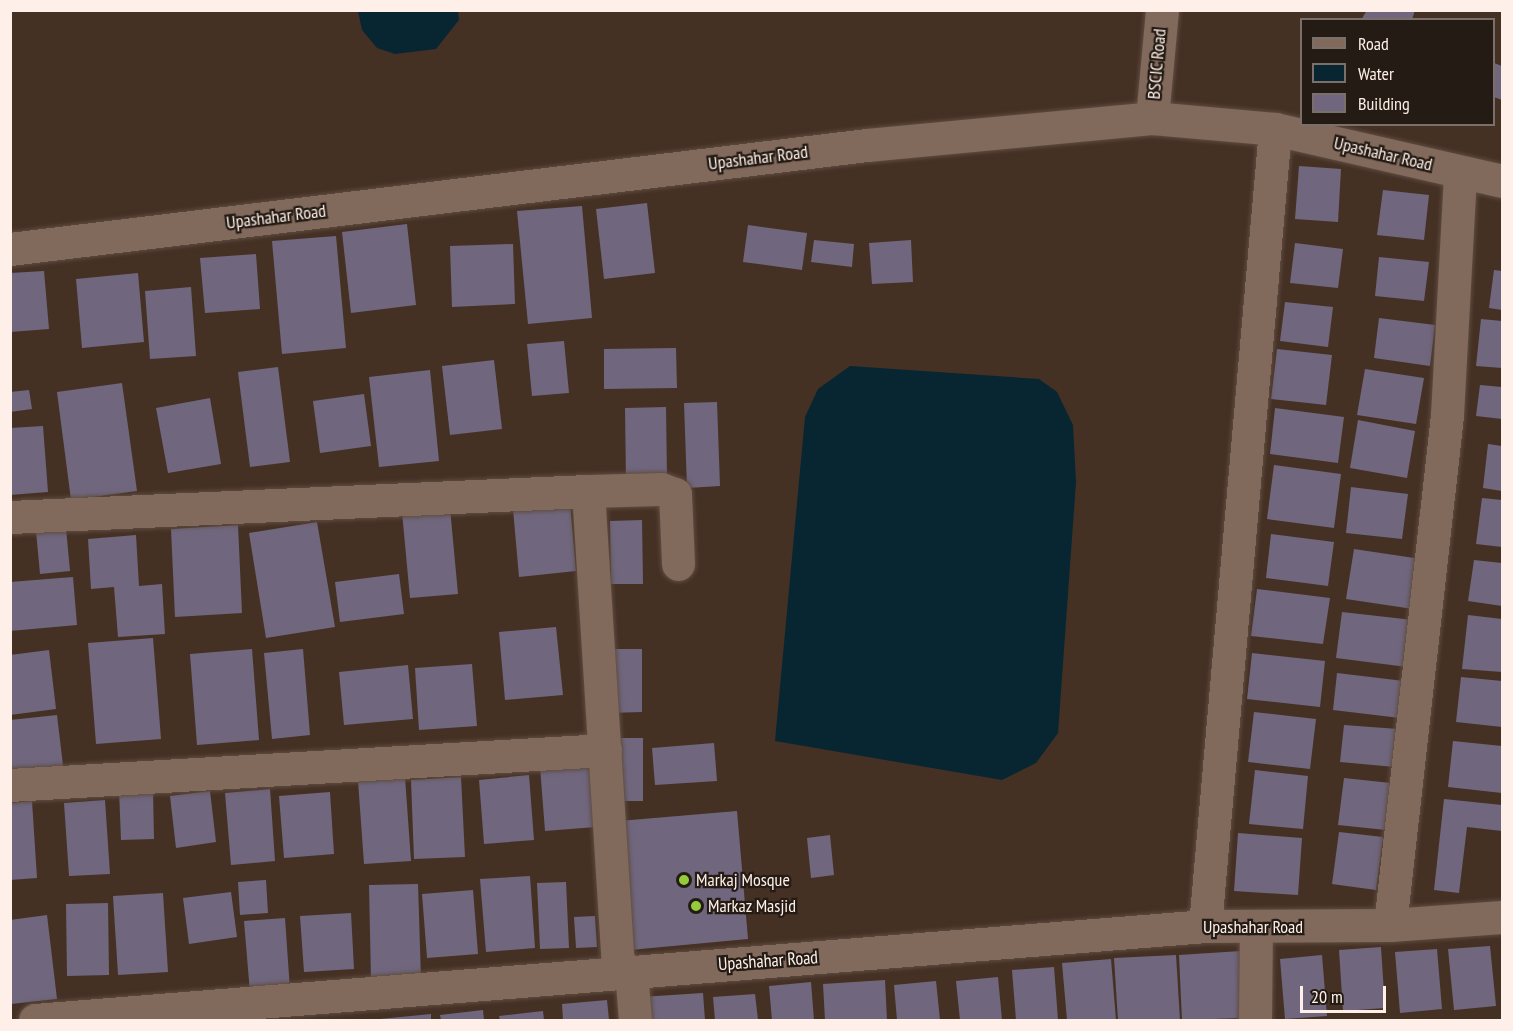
<!DOCTYPE html>
<style>
body{margin:0}
#map{position:relative;width:1513px;height:1031px;overflow:hidden;background:#453024;font-family:"PT Sans Narrow",sans-serif}
div>[style]{position:absolute}
[style*='--x']{left:calc(var(--x)*1px);top:calc(var(--y)*1px);width:calc(var(--w)*1px);rotate:calc(var(--a)*1deg)}
.water>*{inset:0;background:#072632}
.building>*{inset:0;background:#70677e}
.roads{filter:drop-shadow(0 0 2px #5e4c41) drop-shadow(0 0 2px #5e4c41)}
.minor>*{height:33px;margin:-16.5px;padding:0 16.5px;transform-origin:16.5px;border-radius:16.5px;background:#81695b}
.dots>*{width:16px;height:16px;translate:-50% -50%;box-sizing:border-box;border:3px solid #241b15;border-radius:50%}
span{translate:-50% -50%;white-space:nowrap;text-align:center;line-height:1.15;-webkit-text-stroke:4.5px #241b15;paint-order:stroke}
.street-label{font-size:18px;color:#fef0e8}
.poi-label{font-size:18px;color:#fef0e8}
.left{translate:0 -50%;text-align:left}
.frame{position:absolute;inset:0;border:12px solid #fef0e8;pointer-events:none}
.legend{position:absolute;left:1300px;top:18px;width:195px;height:108px;box-sizing:border-box;background:#241b15;border:2px solid #7b7069;margin:0;padding:8px 10px;list-style:none;font-size:18px;color:#fef0e8}
.legend li{display:flex;align-items:center;gap:12px;height:30px}
.legend b{width:30px;border:2px solid #7b7069}
.scale{position:absolute;left:1300px;top:986px;width:86px;height:27px;box-sizing:border-box;border:3px solid #fef0e8;border-top:0;padding-left:8px;font-size:18px;line-height:21px;white-space:nowrap;color:#fef0e8;-webkit-text-stroke:4px #241b15;paint-order:stroke}
</style>
<div id="map">
<div class="water">
<div style="clip-path:polygon(358px 11px,458px 11px,459px 20px,436px 49px,395px 54px,377px 48px,362px 30px)"></div>
<div style="clip-path:polygon(850px 366px,1039px 379px,1057px 392px,1073px 425px,1076px 482px,1058px 733px,1036px 763px,1002px 780px,775px 741px,805px 417px,818px 389px)"></div>
</div>
<div class="building">
<div style="clip-path:polygon(1367px 10px,1415px 10px,1412px 20px,1361px 20px)"></div>
<div style="clip-path:polygon(1494px 63px,1502px 66px,1502px 100px,1494px 97px)"></div>
<div style="clip-path:polygon(1299px 166px,1341px 169px,1338px 222px,1295px 219px)"></div>
<div style="clip-path:polygon(1383px 190px,1429px 195px,1424px 240px,1377px 235px)"></div>
<div style="clip-path:polygon(647px 203px,655px 273px,604px 279px,596px 209px)"></div>
<div style="clip-path:polygon(582px 206px,592px 318px,528px 324px,517px 211px)"></div>
<div style="clip-path:polygon(407px 224px,416px 305px,351px 313px,342px 232px)"></div>
<div style="clip-path:polygon(748px 225px,807px 233px,802px 270px,743px 262px)"></div>
<div style="clip-path:polygon(336px 236px,346px 348px,282px 354px,272px 241px)"></div>
<div style="clip-path:polygon(814px 240px,854px 244px,852px 267px,811px 262px)"></div>
<div style="clip-path:polygon(911px 240px,913px 282px,872px 284px,869px 243px)"></div>
<div style="clip-path:polygon(1295px 243px,1343px 249px,1338px 288px,1290px 283px)"></div>
<div style="clip-path:polygon(513px 244px,515px 304px,452px 307px,450px 246px)"></div>
<div style="clip-path:polygon(256px 254px,260px 309px,205px 313px,200px 258px)"></div>
<div style="clip-path:polygon(1379px 257px,1429px 262px,1424px 301px,1375px 296px)"></div>
<div style="clip-path:polygon(1494px 270px,1502px 271px,1502px 310px,1489px 308px)"></div>
<div style="clip-path:polygon(44px 271px,49px 329px,10px 332px,10px 273px)"></div>
<div style="clip-path:polygon(138px 273px,144px 342px,82px 348px,76px 279px)"></div>
<div style="clip-path:polygon(191px 287px,196px 356px,150px 359px,145px 291px)"></div>
<div style="clip-path:polygon(1285px 302px,1333px 307px,1328px 347px,1280px 341px)"></div>
<div style="clip-path:polygon(1379px 318px,1435px 325px,1430px 366px,1374px 358px)"></div>
<div style="clip-path:polygon(1481px 319px,1502px 321px,1502px 368px,1476px 366px)"></div>
<div style="clip-path:polygon(564px 341px,569px 393px,532px 396px,527px 344px)"></div>
<div style="clip-path:polygon(676px 348px,677px 388px,604px 389px,604px 349px)"></div>
<div style="clip-path:polygon(1277px 349px,1332px 355px,1326px 405px,1271px 399px)"></div>
<div style="clip-path:polygon(494px 360px,502px 429px,450px 435px,442px 366px)"></div>
<div style="clip-path:polygon(278px 367px,290px 462px,250px 467px,238px 372px)"></div>
<div style="clip-path:polygon(1365px 369px,1424px 378px,1416px 424px,1357px 415px)"></div>
<div style="clip-path:polygon(430px 370px,439px 461px,379px 467px,369px 377px)"></div>
<div style="clip-path:polygon(122px 383px,137px 491px,71px 500px,57px 392px)"></div>
<div style="clip-path:polygon(1480px 385px,1502px 387px,1502px 419px,1476px 416px)"></div>
<div style="clip-path:polygon(29px 390px,32px 409px,10px 412px,10px 392px)"></div>
<div style="clip-path:polygon(364px 394px,371px 446px,320px 453px,313px 401px)"></div>
<div style="clip-path:polygon(210px 398px,221px 464px,168px 473px,156px 408px)"></div>
<div style="clip-path:polygon(717px 402px,720px 486px,687px 488px,684px 403px)"></div>
<div style="clip-path:polygon(666px 407px,667px 480px,626px 481px,625px 408px)"></div>
<div style="clip-path:polygon(1275px 408px,1344px 417px,1338px 463px,1270px 454px)"></div>
<div style="clip-path:polygon(1358px 420px,1415px 431px,1407px 478px,1350px 468px)"></div>
<div style="clip-path:polygon(43px 426px,48px 492px,10px 495px,10px 428px)"></div>
<div style="clip-path:polygon(1488px 444px,1502px 446px,1502px 491px,1483px 488px)"></div>
<div style="clip-path:polygon(1274px 465px,1341px 474px,1334px 528px,1267px 519px)"></div>
<div style="clip-path:polygon(1351px 487px,1408px 494px,1402px 539px,1346px 533px)"></div>
<div style="clip-path:polygon(1482px 498px,1502px 500px,1502px 547px,1476px 544px)"></div>
<div style="clip-path:polygon(570px 504px,576px 571px,519px 577px,513px 509px)"></div>
<div style="clip-path:polygon(450px 508px,458px 594px,410px 598px,402px 512px)"></div>
<div style="clip-path:polygon(642px 520px,643px 584px,611px 584px,610px 521px)"></div>
<div style="clip-path:polygon(317px 522px,335px 627px,266px 638px,249px 533px)"></div>
<div style="clip-path:polygon(238px 525px,242px 613px,175px 617px,171px 529px)"></div>
<div style="clip-path:polygon(66px 528px,70px 571px,40px 574px,36px 531px)"></div>
<div style="clip-path:polygon(1271px 534px,1334px 542px,1328px 586px,1266px 578px)"></div>
<div style="clip-path:polygon(136px 535px,139px 586px,162px 584px,165px 634px,118px 637px,114px 587px,91px 589px,88px 539px)"></div>
<div style="clip-path:polygon(1354px 549px,1421px 559px,1413px 609px,1346px 599px)"></div>
<div style="clip-path:polygon(1474px 560px,1502px 563px,1502px 606px,1468px 601px)"></div>
<div style="clip-path:polygon(399px 574px,404px 614px,340px 622px,335px 582px)"></div>
<div style="clip-path:polygon(73px 577px,77px 625px,10px 631px,10px 582px)"></div>
<div style="clip-path:polygon(1257px 589px,1330px 598px,1323px 644px,1251px 636px)"></div>
<div style="clip-path:polygon(1342px 612px,1413px 620px,1407px 667px,1336px 658px)"></div>
<div style="clip-path:polygon(1468px 615px,1502px 619px,1502px 672px,1462px 669px)"></div>
<div style="clip-path:polygon(556px 627px,563px 695px,505px 700px,499px 632px)"></div>
<div style="clip-path:polygon(153px 638px,161px 739px,96px 744px,88px 643px)"></div>
<div style="clip-path:polygon(252px 649px,259px 740px,197px 745px,190px 654px)"></div>
<div style="clip-path:polygon(303px 649px,310px 735px,272px 739px,264px 653px)"></div>
<div style="clip-path:polygon(610px 649px,642px 649px,642px 712px,610px 713px)"></div>
<div style="clip-path:polygon(49px 650px,56px 709px,10px 715px,10px 655px)"></div>
<div style="clip-path:polygon(1252px 653px,1325px 661px,1320px 707px,1247px 699px)"></div>
<div style="clip-path:polygon(472px 664px,477px 726px,419px 730px,415px 668px)"></div>
<div style="clip-path:polygon(408px 665px,413px 719px,344px 725px,339px 672px)"></div>
<div style="clip-path:polygon(1337px 673px,1404px 681px,1400px 718px,1333px 710px)"></div>
<div style="clip-path:polygon(1461px 677px,1502px 681px,1502px 727px,1456px 722px)"></div>
<div style="clip-path:polygon(1254px 712px,1316px 719px,1310px 769px,1248px 762px)"></div>
<div style="clip-path:polygon(57px 715px,64px 774px,10px 780px,10px 720px)"></div>
<div style="clip-path:polygon(1344px 725px,1398px 729px,1395px 767px,1340px 762px)"></div>
<div style="clip-path:polygon(611px 738px,643px 738px,643px 801px,611px 801px)"></div>
<div style="clip-path:polygon(1453px 741px,1502px 746px,1502px 793px,1448px 787px)"></div>
<div style="clip-path:polygon(714px 743px,717px 781px,655px 785px,652px 748px)"></div>
<div style="clip-path:polygon(591px 763px,596px 827px,545px 831px,540px 767px)"></div>
<div style="clip-path:polygon(1255px 770px,1308px 776px,1303px 829px,1249px 824px)"></div>
<div style="clip-path:polygon(529px 775px,534px 840px,484px 844px,479px 780px)"></div>
<div style="clip-path:polygon(405px 777px,411px 861px,364px 864px,358px 781px)"></div>
<div style="clip-path:polygon(461px 777px,465px 857px,414px 859px,411px 780px)"></div>
<div style="clip-path:polygon(1344px 778px,1391px 783px,1386px 830px,1338px 825px)"></div>
<div style="clip-path:polygon(153px 789px,154px 839px,121px 840px,119px 790px)"></div>
<div style="clip-path:polygon(270px 789px,275px 861px,231px 865px,225px 793px)"></div>
<div style="clip-path:polygon(210px 791px,216px 842px,176px 848px,170px 796px)"></div>
<div style="clip-path:polygon(330px 792px,334px 854px,284px 858px,279px 796px)"></div>
<div style="clip-path:polygon(1444px 799px,1502px 805px,1502px 831px,1467px 827px,1459px 893px,1434px 890px)"></div>
<div style="clip-path:polygon(105px 800px,110px 874px,69px 876px,64px 803px)"></div>
<div style="clip-path:polygon(32px 801px,37px 878px,10px 880px,10px 803px)"></div>
<div style="clip-path:polygon(737px 811px,748px 939px,630px 950px,619px 821px)"></div>
<div style="clip-path:polygon(1339px 832px,1383px 837px,1376px 890px,1332px 884px)"></div>
<div style="clip-path:polygon(1238px 833px,1302px 838px,1298px 895px,1234px 891px)"></div>
<div style="clip-path:polygon(830px 835px,834px 875px,811px 878px,807px 838px)"></div>
<div style="clip-path:polygon(530px 876px,535px 948px,486px 952px,480px 879px)"></div>
<div style="clip-path:polygon(266px 880px,268px 913px,240px 915px,238px 882px)"></div>
<div style="clip-path:polygon(566px 882px,569px 948px,540px 949px,537px 883px)"></div>
<div style="clip-path:polygon(418px 884px,421px 979px,371px 980px,369px 885px)"></div>
<div style="clip-path:polygon(473px 890px,478px 954px,427px 958px,422px 894px)"></div>
<div style="clip-path:polygon(231px 892px,237px 937px,189px 944px,183px 898px)"></div>
<div style="clip-path:polygon(163px 893px,168px 972px,118px 975px,113px 896px)"></div>
<div style="clip-path:polygon(108px 903px,109px 975px,67px 976px,66px 904px)"></div>
<div style="clip-path:polygon(351px 913px,354px 969px,304px 972px,300px 916px)"></div>
<div style="clip-path:polygon(47px 915px,57px 999px,11px 1004px,10px 920px)"></div>
<div style="clip-path:polygon(595px 916px,597px 947px,576px 948px,574px 917px)"></div>
<div style="clip-path:polygon(285px 918px,290px 990px,250px 993px,244px 921px)"></div>
<div style="clip-path:polygon(1490px 946px,1496px 1006px,1454px 1010px,1448px 949px)"></div>
<div style="clip-path:polygon(1381px 947px,1385px 1008px,1343px 1011px,1339px 950px)"></div>
<div style="clip-path:polygon(1437px 949px,1442px 1009px,1400px 1013px,1395px 952px)"></div>
<div style="clip-path:polygon(1241px 951px,1244px 1018px,1182px 1020px,1179px 955px)"></div>
<div style="clip-path:polygon(1176px 955px,1180px 1020px,1118px 1020px,1114px 958px)"></div>
<div style="clip-path:polygon(1322px 955px,1327px 1016px,1285px 1019px,1280px 959px)"></div>
<div style="clip-path:polygon(1111px 959px,1116px 1020px,1067px 1020px,1062px 963px)"></div>
<div style="clip-path:polygon(1054px 967px,1058px 1020px,1016px 1020px,1012px 970px)"></div>
<div style="clip-path:polygon(998px 977px,1002px 1020px,960px 1020px,956px 981px)"></div>
<div style="clip-path:polygon(885px 980px,887px 1020px,825px 1020px,823px 984px)"></div>
<div style="clip-path:polygon(936px 981px,940px 1020px,897px 1020px,894px 985px)"></div>
<div style="clip-path:polygon(811px 982px,814px 1020px,772px 1020px,769px 986px)"></div>
<div style="clip-path:polygon(703px 993px,705px 1020px,643px 1020px,641px 997px)"></div>
<div style="clip-path:polygon(755px 994px,758px 1020px,715px 1020px,713px 997px)"></div>
<div style="clip-path:polygon(607px 1000px,609px 1020px,563px 1020px,562px 1004px)"></div>
<div style="clip-path:polygon(483px 1010px,484px 1020px,441px 1020px,440px 1015px)"></div>
<div style="clip-path:polygon(543px 1011px,544px 1020px,500px 1020px,499px 1016px)"></div>
<div style="clip-path:polygon(431px 1014px,431px 1020px,381px 1020px,380px 1019px)"></div>
</div>
<div class="roads">
<div class="minor">
<div style="--x:1152;--y:118;--w:108;--a:-84.7"></div>
<div style="--x:10;--y:249;--w:863;--a:-6.92"></div>
<div style="--x:867;--y:145;--w:286;--a:-5.4"></div>
<div style="--x:1152;--y:118;--w:123;--a:5.1"></div>
<div style="--x:1275;--y:129;--w:233;--a:12.9"></div>
<div style="--x:588;--y:491;--w:73;--a:-1.6"></div>
<div style="--x:661;--y:489;--w:15;--a:20"></div>
<div style="--x:675;--y:494;--w:70;--a:87.5"></div>
<div style="--x:10;--y:517;--w:579;--a:-2.58"></div>
<div style="--x:588;--y:491;--w:483;--a:86.4"></div>
<div style="--x:10;--y:785;--w:596;--a:-3.37"></div>
<div style="--x:1390;--y:925;--w:513;--a:-83.62"></div>
<div style="--x:1447;--y:415;--w:243;--a:-86.9"></div>
<div style="--x:1205;--y:926;--w:800;--a:-84.98"></div>
<div style="--x:631;--y:971;--w:49;--a:85.3"></div>
<div style="--x:35;--y:1020;--w:1174;--a:-4.59"></div>
<div style="--x:1205;--y:926;--w:185;--a:-0.3"></div>
<div style="--x:1390;--y:925;--w:112;--a:-4.1"></div>
<div style="--x:1255;--y:1020;--w:93;--a:-89.4"></div>
</div>
</div>
<div class="dots">
<div style="left:684px;top:880px;background:#95cc3b"></div>
<div style="left:696px;top:906px;background:#95cc3b"></div>
</div>
<div class="street-label">
<span style="left:1157px;top:64px;rotate:-85deg">BSCIC Road</span>
<span style="left:1383px;top:154px;rotate:13deg">Upashahar Road</span>
<span style="left:758px;top:158px;rotate:-7deg">Upashahar Road</span>
<span style="left:276px;top:217px;rotate:-7deg">Upashahar Road</span>
<span style="left:1253px;top:927px">Upashahar Road</span>
<span style="left:768px;top:961px;rotate:-4deg">Upashahar Road</span>
</div>
<div class="poi-label">
<span class="left" style="left:696px;top:880px">Markaj Mosque</span>
<span class="left" style="left:708px;top:906px">Markaz Masjid</span>
</div>
<div class="frame"></div>
<ul class="legend">
<li><b style="height:8px;background:#81695b"></b>Road</li>
<li><b style="height:16px;background:#072632"></b>Water</li>
<li><b style="height:16px;background:#70677e"></b>Building</li>
</ul>
<div class="scale">20 m</div>
</div>
